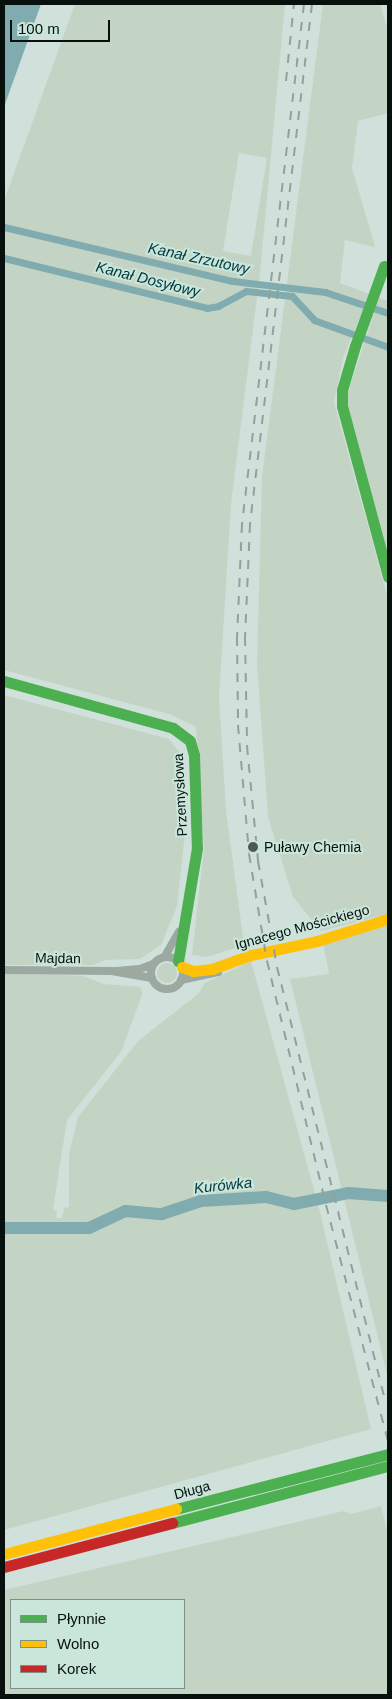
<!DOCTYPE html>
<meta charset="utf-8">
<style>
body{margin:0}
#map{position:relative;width:392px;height:1699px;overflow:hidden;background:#d0e0da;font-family:Arial,sans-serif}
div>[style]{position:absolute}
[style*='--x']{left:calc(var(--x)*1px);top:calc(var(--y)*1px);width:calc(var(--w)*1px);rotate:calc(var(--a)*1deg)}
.green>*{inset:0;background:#c4d4c4}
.round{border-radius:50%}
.water>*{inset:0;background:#80acaf}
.canal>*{height:7px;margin:-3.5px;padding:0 3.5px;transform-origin:3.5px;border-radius:3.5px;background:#80acaf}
.river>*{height:12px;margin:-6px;padding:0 6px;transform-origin:6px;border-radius:6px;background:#80acaf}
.street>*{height:8px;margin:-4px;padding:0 4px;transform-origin:4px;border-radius:4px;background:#9ba9a1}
.street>.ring{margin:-4px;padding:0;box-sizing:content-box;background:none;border:8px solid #9ba9a1;border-radius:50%}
.fast>*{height:11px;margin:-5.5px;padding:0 5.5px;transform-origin:5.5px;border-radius:5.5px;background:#4caf50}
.slow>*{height:11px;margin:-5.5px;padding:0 5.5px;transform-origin:5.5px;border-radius:5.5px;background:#ffc107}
.jam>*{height:11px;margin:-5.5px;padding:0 5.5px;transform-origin:5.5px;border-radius:5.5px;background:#c62828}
.rail>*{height:2px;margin-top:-1px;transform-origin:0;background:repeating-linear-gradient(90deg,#94a09a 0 9px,transparent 0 18px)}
.dots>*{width:14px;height:14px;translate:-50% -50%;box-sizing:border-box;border:2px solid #cae6db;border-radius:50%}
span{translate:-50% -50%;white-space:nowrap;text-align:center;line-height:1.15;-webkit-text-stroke:4px #cae6db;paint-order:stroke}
.street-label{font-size:14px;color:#07100d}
.poi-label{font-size:14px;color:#07100d}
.left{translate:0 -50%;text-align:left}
.water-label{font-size:15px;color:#00383f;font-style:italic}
.frame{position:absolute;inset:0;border:5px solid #07100d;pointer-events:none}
.legend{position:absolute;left:10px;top:1599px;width:175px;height:90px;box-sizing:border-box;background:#cae6db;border:1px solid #7c9089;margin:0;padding:6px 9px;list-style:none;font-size:15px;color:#07100d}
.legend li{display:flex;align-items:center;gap:10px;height:25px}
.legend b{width:25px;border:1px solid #7c9089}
.scale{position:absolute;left:10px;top:20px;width:100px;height:22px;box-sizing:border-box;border:2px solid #07100d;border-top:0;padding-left:6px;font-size:15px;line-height:18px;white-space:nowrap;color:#07100d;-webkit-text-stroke:4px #cae6db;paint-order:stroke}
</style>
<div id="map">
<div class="green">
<div style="clip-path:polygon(evenodd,75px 4px,285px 4px,260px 273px,231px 504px,219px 698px,226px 810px,244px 945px,207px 957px,192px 955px,204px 849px,196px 727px,169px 714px,4px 670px,4px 201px,75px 4px,239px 153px,267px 158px,251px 256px,223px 251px,239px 153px)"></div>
<div style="clip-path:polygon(323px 4px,380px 4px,388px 31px,388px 113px,358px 121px,352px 168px,375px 247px,345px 240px,340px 283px,370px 294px,343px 358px,334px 402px,388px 599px,388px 914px,321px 931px,293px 897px,268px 817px,257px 664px,262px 477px)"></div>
<div style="clip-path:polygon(379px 298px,388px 301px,388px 556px,351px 432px,346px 398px)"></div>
<div style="clip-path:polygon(4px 695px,169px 739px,180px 753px,185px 833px,177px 906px,161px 945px,140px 959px,105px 960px,93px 965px,4px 965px)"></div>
<div style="clip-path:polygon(388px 922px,388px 1378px,290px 979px,329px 974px,323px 942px)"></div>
<div style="clip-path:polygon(251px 961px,319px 1208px,371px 1429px,4px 1530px,4px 973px,83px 976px,104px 984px,140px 987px,143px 992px,121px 1052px,67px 1120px,53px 1209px,57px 1211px,56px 1218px,62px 1218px,64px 1208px,69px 1207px,69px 1154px,78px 1117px,138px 1041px,198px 994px,205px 983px)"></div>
<div class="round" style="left:157px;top:963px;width:20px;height:20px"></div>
<div style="clip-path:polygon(evenodd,381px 1506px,388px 1535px,388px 1695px,4px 1695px,4px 1590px,344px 1511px,351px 1514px,381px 1506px,11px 1600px,184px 1600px,184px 1688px,11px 1688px,11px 1600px)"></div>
</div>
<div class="water">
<div style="clip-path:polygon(4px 4px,41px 4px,4px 107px)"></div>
</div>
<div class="canal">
<div style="--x:4;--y:227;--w:235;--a:13.3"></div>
<div style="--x:233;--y:281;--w:93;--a:6.8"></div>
<div style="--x:325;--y:292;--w:66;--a:18.4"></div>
<div style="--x:4;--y:258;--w:209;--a:13.8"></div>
<div style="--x:207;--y:308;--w:11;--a:-10"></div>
<div style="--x:218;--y:306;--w:32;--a:-28"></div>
<div style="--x:246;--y:291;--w:46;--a:6.2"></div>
<div style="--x:292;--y:296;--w:33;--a:47"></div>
<div style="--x:314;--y:320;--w:79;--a:20"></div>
</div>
<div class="river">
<div style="--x:4;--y:1228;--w:85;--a:0"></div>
<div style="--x:89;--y:1228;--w:40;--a:-25"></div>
<div style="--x:125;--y:1211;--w:37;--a:5"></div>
<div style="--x:162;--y:1214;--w:41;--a:-18.4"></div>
<div style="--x:201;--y:1201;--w:65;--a:-3.5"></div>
<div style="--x:266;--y:1197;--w:29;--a:14"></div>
<div style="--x:294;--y:1204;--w:55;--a:-11.5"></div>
<div style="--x:348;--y:1193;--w:40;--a:4.3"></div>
</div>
<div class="street">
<div style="--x:165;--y:956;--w:28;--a:-60"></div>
<div class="ring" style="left:151px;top:957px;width:24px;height:24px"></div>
<div style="--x:4;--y:970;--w:108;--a:0.5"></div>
<div style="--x:112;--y:971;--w:40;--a:10"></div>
<div style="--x:116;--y:971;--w:24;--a:-5"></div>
<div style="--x:140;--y:969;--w:14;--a:-21"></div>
<div style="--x:181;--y:980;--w:38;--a:-12"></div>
</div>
<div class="fast">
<div style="--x:384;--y:266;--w:85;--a:109.9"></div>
<div style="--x:355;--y:346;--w:46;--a:106.5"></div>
<div style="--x:342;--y:390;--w:16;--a:90"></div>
<div style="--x:342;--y:406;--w:177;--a:74.9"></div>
<div style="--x:4;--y:681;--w:175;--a:15.5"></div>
<div style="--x:173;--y:728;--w:21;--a:37"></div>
<div style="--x:190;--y:741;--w:15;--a:74"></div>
<div style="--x:194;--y:755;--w:93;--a:88.2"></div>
<div style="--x:197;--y:848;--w:115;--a:99.5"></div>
<div style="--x:176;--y:1509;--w:219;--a:-14.5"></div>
<div style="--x:172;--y:1523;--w:223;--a:-14.8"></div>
</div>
<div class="slow">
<div style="--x:182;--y:967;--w:12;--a:20"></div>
<div style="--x:193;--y:971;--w:19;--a:-6"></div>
<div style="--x:212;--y:969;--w:37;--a:-20"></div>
<div style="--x:247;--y:956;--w:72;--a:-12.1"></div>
<div style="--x:317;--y:941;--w:74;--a:-17.2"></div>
<div style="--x:4;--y:1554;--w:178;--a:-14.7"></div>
</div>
<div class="jam">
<div style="--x:4;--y:1567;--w:174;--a:-14.7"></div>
</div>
<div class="rail">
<div style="--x:304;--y:4;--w:524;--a:96.8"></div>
<div style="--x:242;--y:524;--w:113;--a:92.5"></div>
<div style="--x:237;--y:637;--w:88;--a:89.3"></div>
<div style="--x:238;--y:725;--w:129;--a:85.1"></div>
<div style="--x:249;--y:854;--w:109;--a:80.5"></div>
<div style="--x:267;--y:961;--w:251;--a:76.4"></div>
<div style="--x:326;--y:1205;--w:245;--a:75.3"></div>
<div style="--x:312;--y:4;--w:524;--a:96.8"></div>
<div style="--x:250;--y:524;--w:113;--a:92.5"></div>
<div style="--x:245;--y:637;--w:109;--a:88.9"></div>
<div style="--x:247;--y:746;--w:116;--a:84.5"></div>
<div style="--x:258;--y:861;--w:108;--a:79.8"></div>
<div style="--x:277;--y:967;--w:446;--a:76"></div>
<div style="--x:286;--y:81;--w:77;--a:-84.1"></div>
</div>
<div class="dots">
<div style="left:253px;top:847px;background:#4d5955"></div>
</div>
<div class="street-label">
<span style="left:180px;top:795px;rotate:-93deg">Przemysłowa</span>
<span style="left:302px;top:927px;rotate:-15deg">Ignacego Mościckiego</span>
<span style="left:58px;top:958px;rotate:1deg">Majdan</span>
<span style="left:192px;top:1490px;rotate:-15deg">Długa</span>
</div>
<div class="poi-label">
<span class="left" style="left:264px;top:847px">Puławy Chemia</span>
</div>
<div class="water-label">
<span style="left:199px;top:258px;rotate:12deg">Kanał Zrzutowy</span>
<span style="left:148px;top:279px;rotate:14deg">Kanał Dosyłowy</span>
<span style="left:223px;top:1185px;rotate:-6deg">Kurówka</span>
</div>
<div class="frame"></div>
<ul class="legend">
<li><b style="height:6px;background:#4caf50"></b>Płynnie</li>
<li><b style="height:6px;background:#ffc107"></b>Wolno</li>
<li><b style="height:6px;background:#c62828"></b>Korek</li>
</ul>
<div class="scale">100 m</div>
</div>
